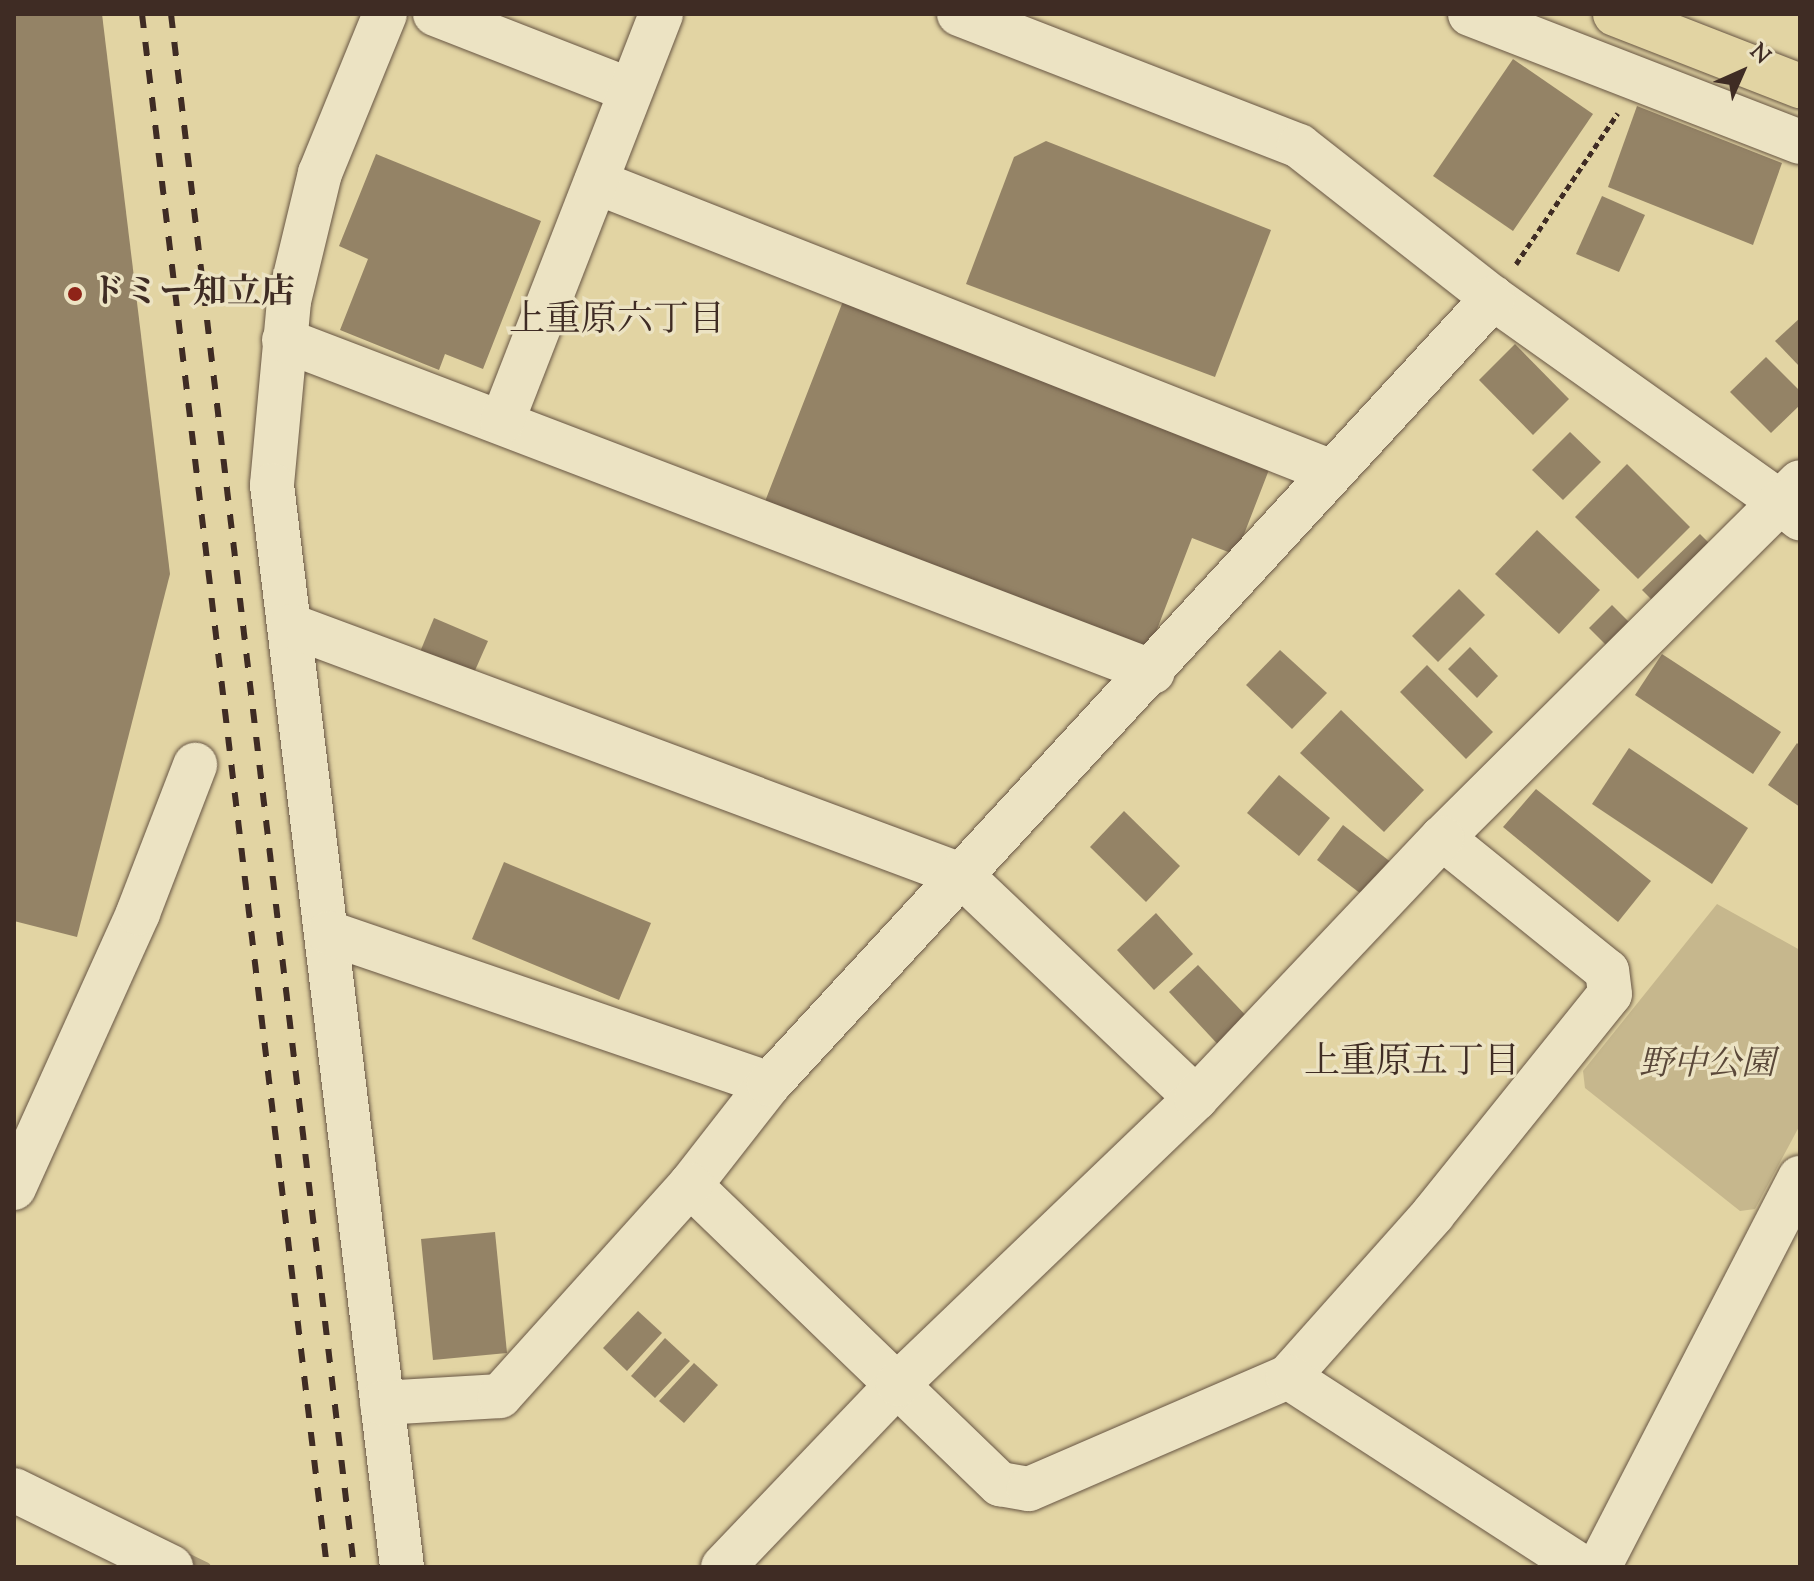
<!DOCTYPE html>
<meta charset="utf-8">
<style>
body{margin:0}
#map{position:relative;width:1814px;height:1581px;overflow:hidden;background:#e2d4a3;font-family:"Sorts Mill Goudy","Noto Serif JP",serif}
div>[style]{position:absolute}
[style*='--x']{left:calc(var(--x)*1px);top:calc(var(--y)*1px);width:calc(var(--w)*1px);rotate:calc(var(--a)*1deg)}
.green>*{inset:0;background:#c6b78d}
.stream>*{height:11px;margin:-5.5px;padding:0 5.5px;transform-origin:5.5px;border-radius:5.5px;background:#ab9b78}
.building>*{inset:0;background:#948366}
.path>*{height:5px;margin-top:-2.5px;transform-origin:0;background:repeating-linear-gradient(90deg,#3f2c24 0 6px,transparent 0 10px)}
.roads{filter:drop-shadow(0 0 2px #685644) drop-shadow(0 0 2px #685644)}
.minor>*{height:44px;margin:-22px;padding:0 22px;transform-origin:22px;border-radius:22px;background:#ece3c3}
.major>*{height:44px;margin:-22px;padding:0 22px;transform-origin:22px;border-radius:22px;background:#e2d4a3}
.rail>*{height:6px;margin-top:-3px;transform-origin:0;background:repeating-linear-gradient(90deg,#3f2c24 0 14px,transparent 0 28px)}
.dots>*{width:22px;height:22px;translate:-50% -50%;box-sizing:border-box;border:4px solid #ece3c3;border-radius:50%}
span{translate:-50% -50%;white-space:nowrap;text-align:center;line-height:1.15;-webkit-text-stroke:7px #ece3c3;paint-order:stroke}
.poi-label{font-size:34px;color:#3f2c24;font-weight:700}
.left{translate:0 -50%;text-align:left}
.park-label{font-size:34px;color:#5a4839;font-style:italic}
.neighbourhood-label{font-size:36px;color:#3f2c24}
.frame{position:absolute;inset:0;border:16px solid #3f2c24;pointer-events:none}
.north{position:absolute;left:1702px;top:32px;width:80px;height:80px;-webkit-text-stroke:6px #ece3c3;paint-order:stroke;rotate:45deg;font-size:22px;font-weight:700;line-height:32px;text-align:center;color:#3f2c24}
.north::after{content:'';display:block;margin:auto;width:28px;height:36px;background:#3f2c24;clip-path:polygon(50% 0,100% 100%,50% 72%,0 100%)}
</style>
<div id="map">
<div class="green">
<div style="clip-path:polygon(1717px 904px,1800px 950px,1800px 1125px,1755px 1209px,1740px 1211px,1585px 1088px,1583px 1071px)"></div>
</div>
<div class="stream">
<div style="--x:180;--y:1555;--w:28;--a:26"></div>
</div>
<div class="building">
<div style="clip-path:polygon(14px 14px,102px 14px,170px 574px,77px 937px,14px 921px)"></div>
<div style="clip-path:polygon(1513px 59px,1593px 114px,1513px 231px,1433px 176px)"></div>
<div style="clip-path:polygon(1637px 106px,1782px 163px,1753px 245px,1608px 187px)"></div>
<div style="clip-path:polygon(1046px 141px,1271px 230px,1215px 377px,966px 284px,1014px 157px)"></div>
<div style="clip-path:polygon(376px 154px,541px 221px,483px 369px,445px 354px,439px 370px,340px 330px,368px 259px,339px 246px)"></div>
<div style="clip-path:polygon(1602px 196px,1645px 215px,1619px 272px,1576px 254px)"></div>
<div style="clip-path:polygon(845px 296px,1272px 462px,1236px 555px,1192px 538px,1148px 653px,764px 504px)"></div>
<div style="clip-path:polygon(1800px 318px,1800px 367px,1775px 341px)"></div>
<div style="clip-path:polygon(1515px 344px,1569px 399px,1533px 435px,1479px 380px)"></div>
<div style="clip-path:polygon(1766px 357px,1800px 391px,1800px 405px,1771px 433px,1730px 392px)"></div>
<div style="clip-path:polygon(1570px 432px,1601px 462px,1563px 500px,1532px 470px)"></div>
<div style="clip-path:polygon(1627px 464px,1690px 527px,1638px 579px,1575px 517px)"></div>
<div style="clip-path:polygon(1537px 530px,1600px 590px,1559px 634px,1495px 574px)"></div>
<div style="clip-path:polygon(1700px 534px,1720px 554px,1662px 610px,1642px 590px)"></div>
<div style="clip-path:polygon(1459px 589px,1485px 615px,1438px 662px,1412px 636px)"></div>
<div style="clip-path:polygon(1612px 605px,1637px 630px,1614px 653px,1589px 628px)"></div>
<div style="clip-path:polygon(434px 618px,488px 641px,473px 675px,420px 652px)"></div>
<div style="clip-path:polygon(1470px 647px,1498px 676px,1477px 698px,1448px 669px)"></div>
<div style="clip-path:polygon(1280px 650px,1327px 693px,1292px 729px,1246px 685px)"></div>
<div style="clip-path:polygon(1662px 654px,1781px 732px,1753px 774px,1635px 695px)"></div>
<div style="clip-path:polygon(1427px 665px,1493px 732px,1466px 759px,1400px 692px)"></div>
<div style="clip-path:polygon(1341px 710px,1424px 790px,1384px 832px,1300px 753px)"></div>
<div style="clip-path:polygon(1797px 743px,1800px 746px,1800px 807px,1768px 785px)"></div>
<div style="clip-path:polygon(1629px 748px,1748px 828px,1712px 884px,1592px 804px)"></div>
<div style="clip-path:polygon(1279px 775px,1330px 818px,1299px 856px,1247px 813px)"></div>
<div style="clip-path:polygon(1536px 789px,1651px 881px,1618px 922px,1503px 827px)"></div>
<div style="clip-path:polygon(1124px 811px,1180px 866px,1146px 902px,1090px 847px)"></div>
<div style="clip-path:polygon(1343px 825px,1392px 863px,1365px 897px,1317px 860px)"></div>
<div style="clip-path:polygon(504px 862px,651px 923px,619px 1000px,472px 939px)"></div>
<div style="clip-path:polygon(1156px 913px,1193px 954px,1154px 990px,1117px 950px)"></div>
<div style="clip-path:polygon(1198px 965px,1253px 1023px,1224px 1051px,1169px 992px)"></div>
<div style="clip-path:polygon(495px 1232px,507px 1353px,433px 1360px,421px 1239px)"></div>
<div style="clip-path:polygon(638px 1311px,662px 1333px,627px 1371px,603px 1348px)"></div>
<div style="clip-path:polygon(665px 1338px,690px 1361px,655px 1398px,631px 1376px)"></div>
<div style="clip-path:polygon(694px 1363px,718px 1385px,684px 1423px,659px 1401px)"></div>
</div>
<div class="path">
<div style="--x:1516;--y:264;--w:182;--a:-56"></div>
</div>
<div class="roads">
<div class="minor">
<div style="--x:385;--y:14;--w:172;--a:112.2"></div>
<div style="--x:320;--y:173;--w:132;--a:103.6"></div>
<div style="--x:289;--y:301;--w:185;--a:95.3"></div>
<div style="--x:272;--y:485;--w:1090;--a:83.15"></div>
<div style="--x:435;--y:14;--w:209;--a:21.3"></div>
<div style="--x:959;--y:14;--w:365;--a:21.2"></div>
<div style="--x:1299;--y:146;--w:246;--a:38.1"></div>
<div style="--x:1493;--y:298;--w:352;--a:35.4"></div>
<div style="--x:1780;--y:502;--w:28;--a:-45"></div>
<div style="--x:1470;--y:14;--w:354;--a:21.2"></div>
<div style="--x:596;--y:182;--w:791;--a:21.51"></div>
<div style="--x:284;--y:340;--w:930;--a:20.91"></div>
<div style="--x:502;--y:422;--w:438;--a:-68.7"></div>
<div style="--x:292;--y:626;--w:714;--a:20.42"></div>
<div style="--x:961;--y:875;--w:324;--a:43.5"></div>
<div style="--x:329;--y:933;--w:465;--a:18.9"></div>
<div style="--x:769;--y:1084;--w:128;--a:128"></div>
<div style="--x:690;--y:1185;--w:431;--a:44"></div>
<div style="--x:1000;--y:1484;--w:29;--a:10"></div>
<div style="--x:1029;--y:1489;--w:282;--a:-23.4"></div>
<div style="--x:1288;--y:1377;--w:218;--a:-48.3"></div>
<div style="--x:1433;--y:1214;--w:282;--a:-51.2"></div>
<div style="--x:1610;--y:994;--w:23;--a:-97"></div>
<div style="--x:1607;--y:971;--w:212;--a:-141.1"></div>
<div style="--x:1442;--y:838;--w:477;--a:-44.8"></div>
<div style="--x:1780;--y:502;--w:26;--a:39"></div>
<div style="--x:769;--y:1084;--w:1069;--a:-47.35"></div>
<div style="--x:14;--y:1188;--w:302;--a:-65.7"></div>
<div style="--x:138;--y:913;--w:159;--a:-68.9"></div>
<div style="--x:1288;--y:1377;--w:350;--a:32.9"></div>
<div style="--x:382;--y:1403;--w:118;--a:-3.4"></div>
<div style="--x:500;--y:1396;--w:284;--a:-48"></div>
<div style="--x:14;--y:1490;--w:175;--a:26.1"></div>
<div style="--x:723;--y:1567;--w:253;--a:-46.3"></div>
<div style="--x:898;--y:1384;--w:413;--a:-43.8"></div>
<div style="--x:1196;--y:1098;--w:358;--a:-46.6"></div>
<div style="--x:1599;--y:1567;--w:438;--a:-62.7"></div>
</div>
<div class="major">
<div style="--x:1615;--y:14;--w:199;--a:21.3"></div>
</div>
</div>
<div class="rail">
<div style="--x:142;--y:14;--w:1564;--a:83.21"></div>
<div style="--x:171;--y:14;--w:1564;--a:83.28"></div>
</div>
<div class="dots">
<div style="left:75px;top:294px;background:#8f2418"></div>
</div>
<div class="poi-label">
<span class="left" style="left:91px;top:294px">ドミー知立店</span>
</div>
<div class="park-label">
<span style="left:1707px;top:1066px">野中公園</span>
</div>
<div class="neighbourhood-label">
<span style="left:617px;top:322px">上重原六丁目</span>
<span style="left:1412px;top:1064px">上重原五丁目</span>
</div>
<div class="frame"></div>
<div class="north">N</div>
</div>
